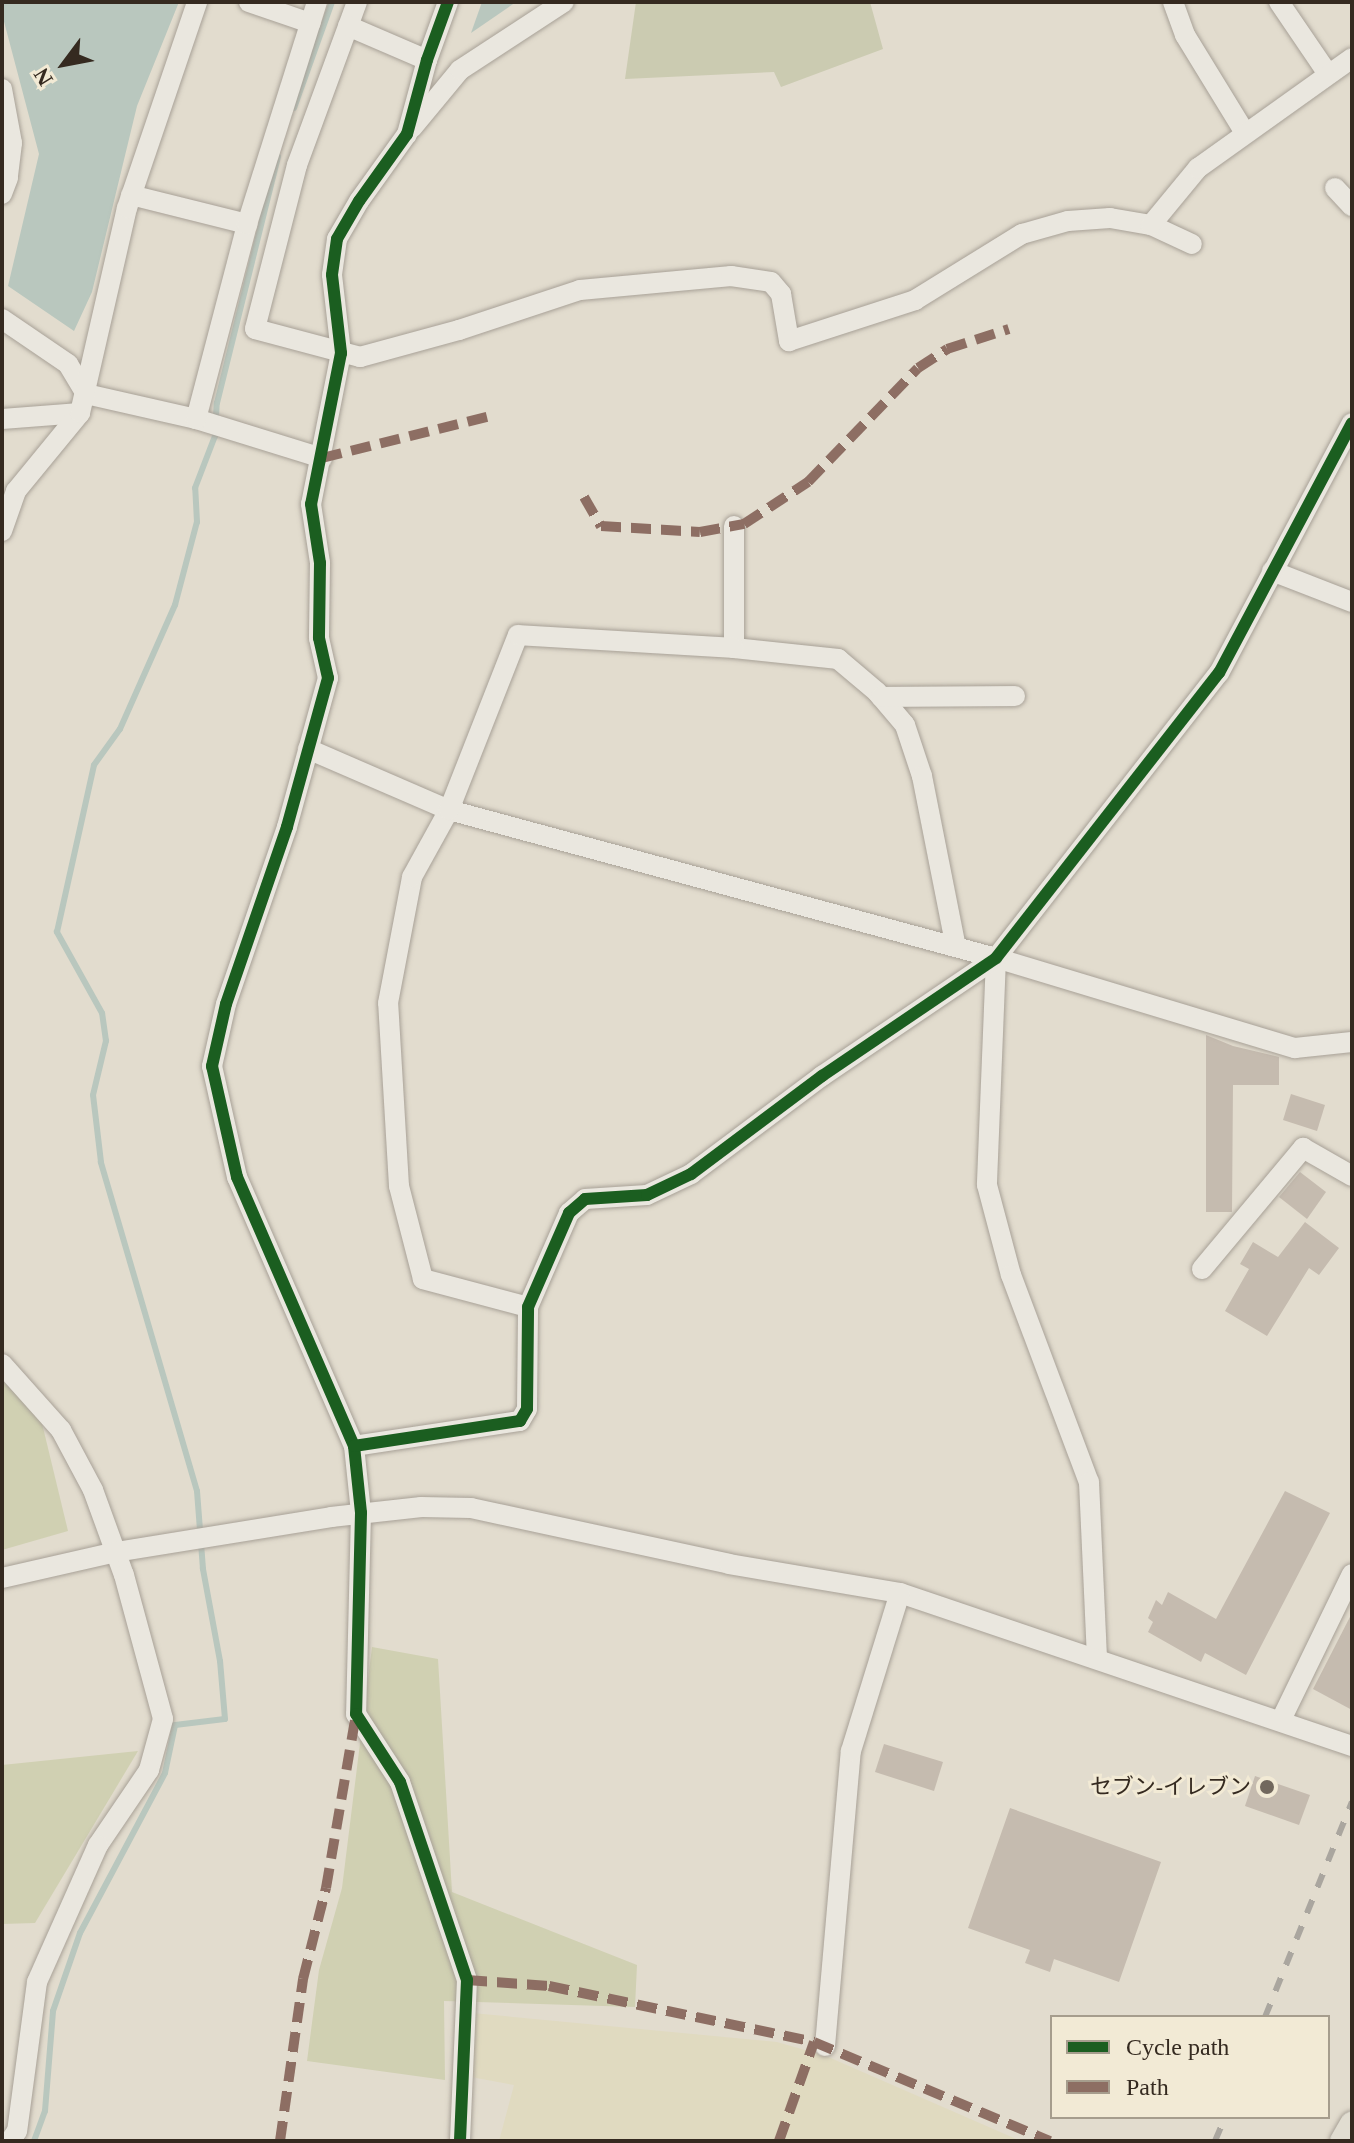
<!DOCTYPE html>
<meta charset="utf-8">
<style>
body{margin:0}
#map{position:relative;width:1354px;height:2143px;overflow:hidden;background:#e2dcce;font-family:"Times New Roman","Noto Sans JP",serif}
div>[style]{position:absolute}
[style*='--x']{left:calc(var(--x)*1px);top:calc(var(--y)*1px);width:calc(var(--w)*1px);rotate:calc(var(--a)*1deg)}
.farmland>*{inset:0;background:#e0dac0}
.green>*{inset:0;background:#d0d0b2}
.cemetery>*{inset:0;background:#cbcbb1}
.water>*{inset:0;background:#b9c7be}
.stream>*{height:6px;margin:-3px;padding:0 3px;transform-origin:3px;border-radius:3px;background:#b9c7be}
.building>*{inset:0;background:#c5bbaf}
.roads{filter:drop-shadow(0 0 2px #a8a197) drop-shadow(0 0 2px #a8a197)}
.minor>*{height:20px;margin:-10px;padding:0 10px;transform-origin:10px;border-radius:10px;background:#eae7df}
.major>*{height:24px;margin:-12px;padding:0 12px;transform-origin:12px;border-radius:12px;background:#e1ddd1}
.rail>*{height:6px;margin-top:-3px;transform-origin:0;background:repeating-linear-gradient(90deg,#aaa69f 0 14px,transparent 0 28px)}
.quiet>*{height:10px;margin-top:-5px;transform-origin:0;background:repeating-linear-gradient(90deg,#8d6e63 0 20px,transparent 0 30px)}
.cycleway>*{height:12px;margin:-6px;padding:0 6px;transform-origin:6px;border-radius:6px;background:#1b5e20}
.dots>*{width:22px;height:22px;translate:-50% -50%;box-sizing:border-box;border:4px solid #f2ead5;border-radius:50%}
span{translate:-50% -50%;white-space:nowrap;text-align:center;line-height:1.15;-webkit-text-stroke:6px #f2ead5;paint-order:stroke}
.poi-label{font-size:22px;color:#352a20}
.right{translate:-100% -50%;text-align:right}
.frame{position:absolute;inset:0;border:4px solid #352a20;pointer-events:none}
.legend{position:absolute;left:1050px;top:2015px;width:280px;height:104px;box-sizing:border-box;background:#f2ead5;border:2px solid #a69d8d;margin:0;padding:10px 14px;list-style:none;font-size:24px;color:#352a20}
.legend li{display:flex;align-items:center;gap:16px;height:40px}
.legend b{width:40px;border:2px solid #a69d8d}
.north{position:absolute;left:24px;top:24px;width:80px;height:80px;-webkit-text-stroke:6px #f2ead5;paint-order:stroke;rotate:238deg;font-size:22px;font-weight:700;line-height:32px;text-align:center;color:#352a20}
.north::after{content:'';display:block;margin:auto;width:28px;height:36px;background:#352a20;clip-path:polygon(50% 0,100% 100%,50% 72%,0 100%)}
</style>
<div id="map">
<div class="farmland">
<div style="clip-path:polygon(472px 2013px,777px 2042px,826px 2056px,1021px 2141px,499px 2141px,514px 2085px,471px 2077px)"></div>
</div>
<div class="green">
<div style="clip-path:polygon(2px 1381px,40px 1415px,68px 1531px,2px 1550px)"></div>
<div style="clip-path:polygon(372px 1647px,438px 1659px,452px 1892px,637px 1965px,635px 2007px,444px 2001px,445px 2080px,307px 2061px,319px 1970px,342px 1888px)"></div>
<div style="clip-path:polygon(138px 1751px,35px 1923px,2px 1924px,2px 1765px)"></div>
</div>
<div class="cemetery">
<div style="clip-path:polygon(636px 2px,870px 2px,883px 49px,781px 87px,774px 72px,625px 79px)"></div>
</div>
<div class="water">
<div style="clip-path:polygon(2px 2px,179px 2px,137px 106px,92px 292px,74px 331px,8px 286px,39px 154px,2px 14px)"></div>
<div style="clip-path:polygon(482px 2px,516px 2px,471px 33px)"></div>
</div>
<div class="stream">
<div style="--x:294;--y:108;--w:113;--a:-70.3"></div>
<div style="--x:34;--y:2141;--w:32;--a:-70"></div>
<div style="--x:45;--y:2111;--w:100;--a:-85.4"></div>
<div style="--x:53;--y:2011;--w:83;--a:-70.9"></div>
<div style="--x:80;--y:1933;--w:181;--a:-62"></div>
<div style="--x:165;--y:1773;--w:49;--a:-78.2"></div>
<div style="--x:175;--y:1725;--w:50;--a:-6.8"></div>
<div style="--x:225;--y:1719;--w:58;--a:-94.9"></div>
<div style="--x:220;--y:1661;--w:94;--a:-100.5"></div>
<div style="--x:203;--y:1569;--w:78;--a:-94.4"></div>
<div style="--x:197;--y:1491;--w:343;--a:-106.3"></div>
<div style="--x:101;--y:1162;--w:67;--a:-96.8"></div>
<div style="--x:93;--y:1095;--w:56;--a:-76.5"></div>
<div style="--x:106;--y:1041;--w:28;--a:-98"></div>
<div style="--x:102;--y:1013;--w:93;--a:-119.1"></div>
<div style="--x:57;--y:932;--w:171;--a:-77.5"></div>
<div style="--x:94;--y:765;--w:44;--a:-54.2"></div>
<div style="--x:120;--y:729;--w:136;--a:-66.1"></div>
<div style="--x:175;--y:605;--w:86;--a:-75.2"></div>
<div style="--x:197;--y:522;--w:34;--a:-93"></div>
<div style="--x:195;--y:488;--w:56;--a:-69"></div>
<div style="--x:215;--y:436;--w:33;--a:-87"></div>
<div style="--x:217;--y:403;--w:254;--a:-76.1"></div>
</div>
<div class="building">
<div style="clip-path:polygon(1206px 1035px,1233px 1046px,1279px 1057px,1279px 1085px,1233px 1085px,1232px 1212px,1206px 1212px)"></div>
<div style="clip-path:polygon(1291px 1094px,1325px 1105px,1317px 1131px,1283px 1120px)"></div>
<div style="clip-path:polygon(1300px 1172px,1326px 1192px,1307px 1219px,1279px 1197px)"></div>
<div style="clip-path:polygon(1305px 1222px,1339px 1248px,1319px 1275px,1309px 1268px,1267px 1336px,1225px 1311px,1249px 1269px,1240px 1264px,1253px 1242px,1278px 1257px)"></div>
<div style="clip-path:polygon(1285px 1491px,1330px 1513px,1246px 1675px,1205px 1653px,1201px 1662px,1148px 1632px,1153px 1622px,1148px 1618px,1156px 1600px,1162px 1605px,1168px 1592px,1216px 1619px)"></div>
<div style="clip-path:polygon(1352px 1613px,1352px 1710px,1313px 1689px)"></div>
<div style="clip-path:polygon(884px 1744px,943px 1762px,934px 1791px,875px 1772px)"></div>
<div style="clip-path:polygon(1255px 1776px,1310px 1795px,1299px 1825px,1245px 1806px)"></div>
<div style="clip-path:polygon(1010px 1808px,1161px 1862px,1119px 1982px,1054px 1959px,1050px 1972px,1025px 1963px,1030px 1950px,968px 1928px)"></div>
</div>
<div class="roads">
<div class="minor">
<div style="--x:249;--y:2;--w:65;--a:19"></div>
<div style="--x:357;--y:2;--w:174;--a:110.2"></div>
<div style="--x:297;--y:165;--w:169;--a:104.4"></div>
<div style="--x:255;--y:329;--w:109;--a:14.9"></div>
<div style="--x:360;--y:357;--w:103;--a:-15.3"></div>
<div style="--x:459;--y:330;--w:127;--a:-18.3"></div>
<div style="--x:580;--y:290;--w:152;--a:-5.3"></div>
<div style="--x:731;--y:276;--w:40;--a:8.5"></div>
<div style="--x:771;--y:282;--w:16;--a:50"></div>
<div style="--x:781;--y:294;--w:48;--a:80.3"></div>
<div style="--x:789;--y:341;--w:133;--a:-18"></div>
<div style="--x:915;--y:300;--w:126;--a:-31.7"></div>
<div style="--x:1022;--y:234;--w:48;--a:-15.8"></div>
<div style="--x:1068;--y:221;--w:42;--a:-4.1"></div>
<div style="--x:1110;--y:218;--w:42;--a:9.7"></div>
<div style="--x:1151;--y:225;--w:45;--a:24.9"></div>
<div style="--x:448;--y:2;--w:62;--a:109.9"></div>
<div style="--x:427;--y:60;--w:77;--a:105.1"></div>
<div style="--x:407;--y:134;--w:82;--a:125.6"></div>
<div style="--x:359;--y:201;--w:44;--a:120.1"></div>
<div style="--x:337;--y:239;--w:36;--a:98"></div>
<div style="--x:332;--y:275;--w:79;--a:83.4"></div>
<div style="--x:341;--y:353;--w:154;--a:101.2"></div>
<div style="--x:311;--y:504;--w:60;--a:81.3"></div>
<div style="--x:320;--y:563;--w:75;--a:90.8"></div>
<div style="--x:319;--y:638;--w:41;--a:77.3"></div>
<div style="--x:328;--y:678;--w:155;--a:105.4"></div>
<div style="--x:287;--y:827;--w:187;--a:109"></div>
<div style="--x:226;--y:1004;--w:64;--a:102.7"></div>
<div style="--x:212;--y:1066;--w:114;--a:77.3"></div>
<div style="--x:237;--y:1177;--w:293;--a:66.5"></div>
<div style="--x:354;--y:1446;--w:67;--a:84"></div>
<div style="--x:361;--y:1513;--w:201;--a:91.4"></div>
<div style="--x:356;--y:1714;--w:81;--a:57.1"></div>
<div style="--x:400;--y:1782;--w:209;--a:71.3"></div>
<div style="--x:467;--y:1980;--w:161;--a:92.5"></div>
<div style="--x:1173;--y:2;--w:35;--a:70"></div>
<div style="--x:1185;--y:35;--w:115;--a:58.5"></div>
<div style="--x:1279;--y:2;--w:87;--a:55.8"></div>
<div style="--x:348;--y:26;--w:86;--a:23.3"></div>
<div style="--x:2;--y:89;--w:55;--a:79.5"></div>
<div style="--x:12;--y:143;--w:35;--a:97"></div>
<div style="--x:8;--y:178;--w:17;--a:111"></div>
<div style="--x:412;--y:128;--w:75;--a:-50.4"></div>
<div style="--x:460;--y:70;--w:124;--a:-33.2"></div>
<div style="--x:1335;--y:188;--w:25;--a:47"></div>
<div style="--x:131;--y:195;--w:120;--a:14"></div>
<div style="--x:1151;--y:225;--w:74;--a:-50.5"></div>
<div style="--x:1198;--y:168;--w:189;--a:-35.5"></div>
<div style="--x:2;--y:319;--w:80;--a:34.3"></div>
<div style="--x:68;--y:364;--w:35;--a:59"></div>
<div style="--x:86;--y:394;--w:113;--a:12.8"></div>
<div style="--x:196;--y:419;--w:132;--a:17.2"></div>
<div style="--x:2;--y:419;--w:78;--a:-4.4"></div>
<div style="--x:196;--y:419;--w:202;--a:-75.3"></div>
<div style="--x:247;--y:224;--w:233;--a:-72.5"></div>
<div style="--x:734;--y:526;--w:122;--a:90"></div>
<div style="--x:734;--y:648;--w:105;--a:6"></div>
<div style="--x:838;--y:659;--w:51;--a:40.2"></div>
<div style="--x:877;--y:692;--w:43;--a:49.7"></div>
<div style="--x:905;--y:725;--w:54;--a:71.6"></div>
<div style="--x:922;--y:776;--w:174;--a:78.8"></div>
<div style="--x:2;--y:531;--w:42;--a:-70.7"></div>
<div style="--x:16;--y:491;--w:101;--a:-50.6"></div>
<div style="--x:80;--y:413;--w:210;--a:-77.1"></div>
<div style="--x:127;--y:208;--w:218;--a:-71.2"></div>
<div style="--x:1272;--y:571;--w:86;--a:21.2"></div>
<div style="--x:881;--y:697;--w:134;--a:-0.4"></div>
<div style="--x:308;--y:749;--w:154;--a:23.4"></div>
<div style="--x:449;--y:810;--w:567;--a:15.14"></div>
<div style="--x:996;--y:958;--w:312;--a:16.8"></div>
<div style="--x:1295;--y:1048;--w:57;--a:-6"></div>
<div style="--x:996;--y:958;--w:227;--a:92.3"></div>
<div style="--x:987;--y:1185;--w:93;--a:75.1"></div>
<div style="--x:1011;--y:1275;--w:221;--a:69.4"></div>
<div style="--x:1089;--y:1482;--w:176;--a:87.4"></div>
<div style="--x:1202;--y:1269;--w:158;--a:-50.1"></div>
<div style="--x:1303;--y:1148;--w:56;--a:29.7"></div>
<div style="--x:528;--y:1307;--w:109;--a:-165.1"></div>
<div style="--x:423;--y:1279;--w:96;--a:-104.5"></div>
<div style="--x:399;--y:1186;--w:183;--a:-93.4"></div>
<div style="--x:388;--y:1003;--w:128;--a:-79.2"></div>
<div style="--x:412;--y:877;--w:77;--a:-61.1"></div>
<div style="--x:449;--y:810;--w:188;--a:-68.5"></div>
<div style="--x:518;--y:635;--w:216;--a:3.4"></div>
<div style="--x:2;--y:1364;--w:89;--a:48.2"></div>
<div style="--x:61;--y:1430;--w:68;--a:61.9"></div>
<div style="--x:93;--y:1490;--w:90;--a:70"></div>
<div style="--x:124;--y:1575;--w:149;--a:74.8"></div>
<div style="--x:163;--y:1719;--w:53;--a:105.4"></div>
<div style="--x:149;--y:1770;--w:91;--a:124.2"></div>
<div style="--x:98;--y:1845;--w:150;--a:114"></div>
<div style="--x:37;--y:1982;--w:150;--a:97.6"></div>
<div style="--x:17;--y:2131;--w:12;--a:125"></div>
<div style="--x:354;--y:1446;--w:168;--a:-8.6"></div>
<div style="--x:520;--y:1421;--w:14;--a:-60"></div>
<div style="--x:527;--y:1409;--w:102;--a:-89.4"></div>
<div style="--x:528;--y:1307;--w:103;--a:-66.4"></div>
<div style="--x:569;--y:1213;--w:21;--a:-41"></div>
<div style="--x:585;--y:1199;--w:62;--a:-3.7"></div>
<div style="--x:647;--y:1195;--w:49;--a:-25.5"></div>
<div style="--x:691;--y:1174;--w:164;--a:-36.8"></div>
<div style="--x:822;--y:1076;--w:210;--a:-34.1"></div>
<div style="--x:996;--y:958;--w:362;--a:-52"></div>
<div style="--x:1219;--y:673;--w:283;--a:-62"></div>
<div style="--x:2;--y:1578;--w:117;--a:-12.8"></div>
<div style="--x:116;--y:1552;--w:218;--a:-9.2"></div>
<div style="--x:331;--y:1517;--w:91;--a:-6.3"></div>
<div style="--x:421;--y:1507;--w:50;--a:1.1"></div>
<div style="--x:471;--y:1508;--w:264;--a:12.2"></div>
<div style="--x:729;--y:1564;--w:173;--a:9.6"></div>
<div style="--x:900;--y:1593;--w:477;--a:18.7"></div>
<div style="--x:1281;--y:1720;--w:162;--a:-64.1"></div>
<div style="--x:825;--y:2046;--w:296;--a:-85"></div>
<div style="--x:851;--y:1751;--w:165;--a:-72.8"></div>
</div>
<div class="major">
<div style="--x:1342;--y:2141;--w:20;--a:-60"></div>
</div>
</div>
<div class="rail">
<div style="--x:1265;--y:2017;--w:232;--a:-68"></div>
<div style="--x:1215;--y:2141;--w:26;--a:-67"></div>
</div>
<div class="quiet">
<div style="--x:322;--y:458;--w:170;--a:-14"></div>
<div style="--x:584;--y:497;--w:34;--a:60"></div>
<div style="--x:601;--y:526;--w:99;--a:3.5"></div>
<div style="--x:700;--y:532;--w:45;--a:-10.3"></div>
<div style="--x:744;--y:524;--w:77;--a:-33.3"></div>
<div style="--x:808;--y:482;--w:158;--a:-46"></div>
<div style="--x:918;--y:368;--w:35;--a:-33"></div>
<div style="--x:947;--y:349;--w:65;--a:-17.9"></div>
<div style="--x:467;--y:1980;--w:82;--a:4.2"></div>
<div style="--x:549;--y:1986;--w:271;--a:11.9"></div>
<div style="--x:814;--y:2042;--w:256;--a:22.8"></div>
<div style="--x:280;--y:2141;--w:164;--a:-81.9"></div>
<div style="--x:303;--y:1979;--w:94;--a:-75.8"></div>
<div style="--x:326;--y:1888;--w:177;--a:-80.2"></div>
<div style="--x:779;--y:2141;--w:105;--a:-70.5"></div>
</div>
<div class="cycleway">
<div style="--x:448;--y:2;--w:62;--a:109.9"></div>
<div style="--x:427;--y:60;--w:77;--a:105.1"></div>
<div style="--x:407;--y:134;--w:82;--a:125.6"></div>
<div style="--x:359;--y:201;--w:44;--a:120.1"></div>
<div style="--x:337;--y:239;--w:36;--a:98"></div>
<div style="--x:332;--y:275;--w:79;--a:83.4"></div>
<div style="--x:341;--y:353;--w:154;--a:101.2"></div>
<div style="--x:311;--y:504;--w:60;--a:81.3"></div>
<div style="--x:320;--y:563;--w:75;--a:90.8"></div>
<div style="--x:319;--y:638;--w:41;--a:77.3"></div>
<div style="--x:328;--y:678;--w:155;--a:105.4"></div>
<div style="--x:287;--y:827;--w:187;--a:109"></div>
<div style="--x:226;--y:1004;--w:64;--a:102.7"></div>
<div style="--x:212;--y:1066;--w:114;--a:77.3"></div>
<div style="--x:237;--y:1177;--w:293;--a:66.5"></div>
<div style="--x:354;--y:1446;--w:67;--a:84"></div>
<div style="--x:361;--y:1513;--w:201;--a:91.4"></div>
<div style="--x:356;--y:1714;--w:81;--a:57.1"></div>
<div style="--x:400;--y:1782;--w:209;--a:71.3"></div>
<div style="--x:467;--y:1980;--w:161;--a:92.5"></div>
<div style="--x:354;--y:1446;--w:168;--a:-8.6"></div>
<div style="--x:520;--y:1421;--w:14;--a:-60"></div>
<div style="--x:527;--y:1409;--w:102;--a:-89.4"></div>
<div style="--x:528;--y:1307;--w:103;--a:-66.4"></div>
<div style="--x:569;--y:1213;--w:21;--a:-41"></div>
<div style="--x:585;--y:1199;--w:62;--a:-3.7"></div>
<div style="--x:647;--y:1195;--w:49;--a:-25.5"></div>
<div style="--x:691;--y:1174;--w:164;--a:-36.8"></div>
<div style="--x:822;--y:1076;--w:210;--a:-34.1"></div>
<div style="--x:996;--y:958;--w:362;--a:-52"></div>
<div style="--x:1219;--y:673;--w:283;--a:-62"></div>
</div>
<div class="dots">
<div style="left:1267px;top:1787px;background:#72685d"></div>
</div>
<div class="poi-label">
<span class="right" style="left:1251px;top:1787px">セブン-イレブン</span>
</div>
<div class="frame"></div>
<ul class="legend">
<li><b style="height:10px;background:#1b5e20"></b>Cycle path</li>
<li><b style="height:10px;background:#8d6e63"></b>Path</li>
</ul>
<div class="north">N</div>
</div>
